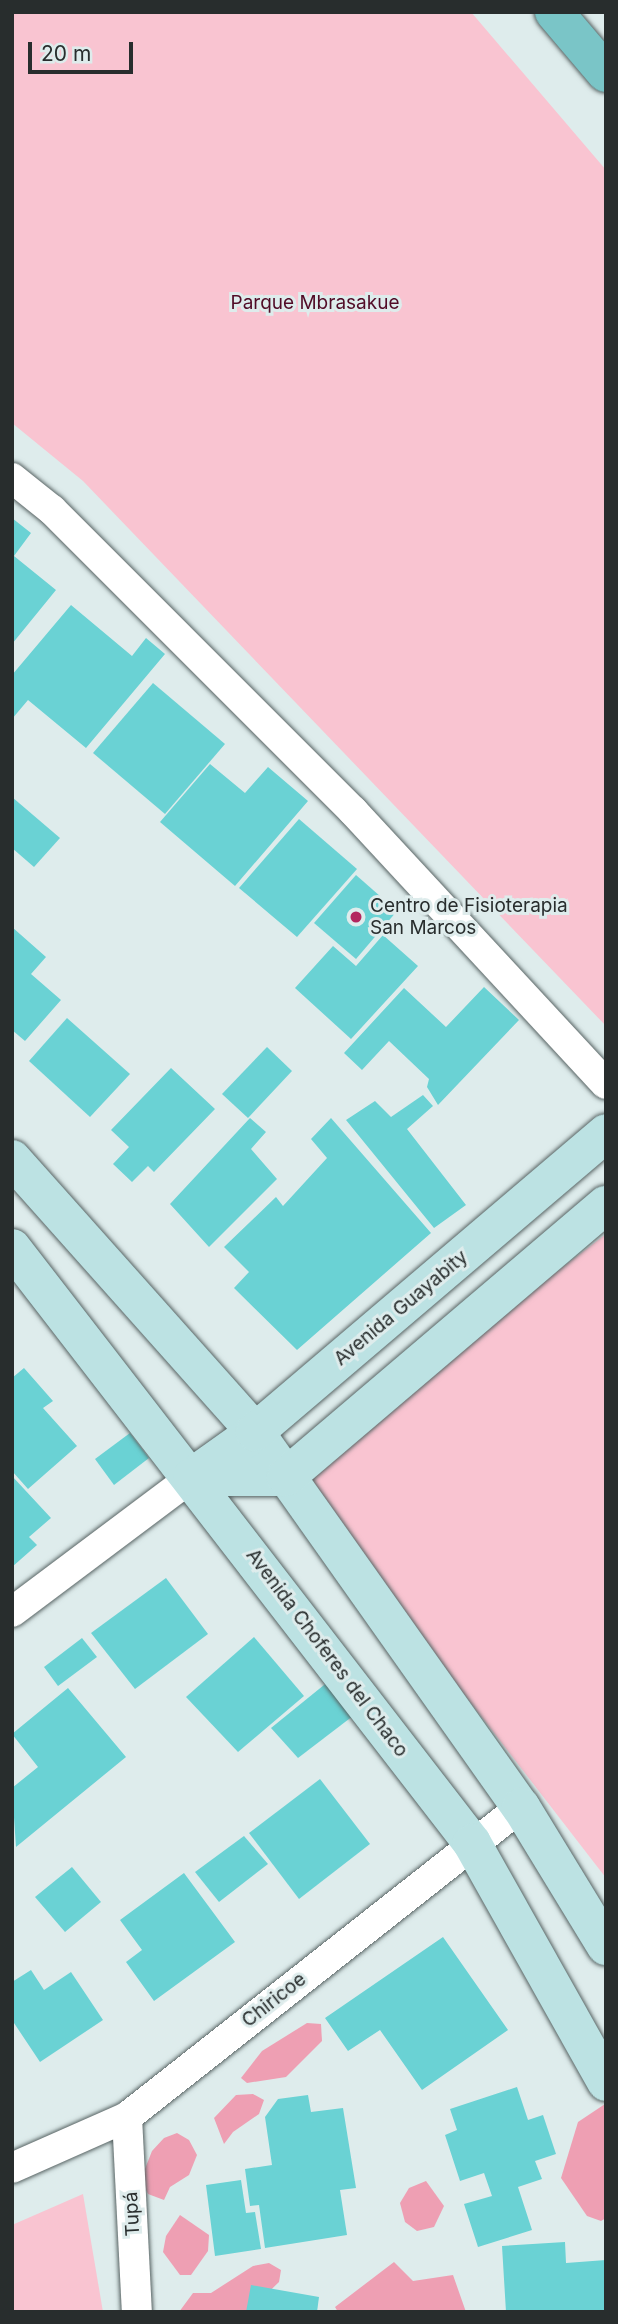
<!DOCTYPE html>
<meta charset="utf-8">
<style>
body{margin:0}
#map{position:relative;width:618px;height:2324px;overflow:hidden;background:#deecec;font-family:Inter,sans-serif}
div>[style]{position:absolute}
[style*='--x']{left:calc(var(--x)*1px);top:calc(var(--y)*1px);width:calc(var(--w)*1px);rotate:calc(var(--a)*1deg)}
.green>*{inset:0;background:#f9c4d1}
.forest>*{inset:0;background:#ee9fb3}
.building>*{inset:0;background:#6ad2d4}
.roads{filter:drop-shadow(0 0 2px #586464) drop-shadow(0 0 2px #586464)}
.street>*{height:30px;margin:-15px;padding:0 15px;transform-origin:15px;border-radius:15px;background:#fff}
.secondary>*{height:38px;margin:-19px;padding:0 19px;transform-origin:19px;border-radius:19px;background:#bce2e3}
.primary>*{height:38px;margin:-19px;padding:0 19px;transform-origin:19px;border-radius:19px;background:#7ac5c7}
.dots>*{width:19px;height:19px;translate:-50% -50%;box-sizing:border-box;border:4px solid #deecec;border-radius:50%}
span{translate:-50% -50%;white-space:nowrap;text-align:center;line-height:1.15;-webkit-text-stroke:6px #deecec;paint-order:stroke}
.park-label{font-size:19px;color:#510c27}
.poi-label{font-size:19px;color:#282d2d}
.left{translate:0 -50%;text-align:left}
.street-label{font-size:19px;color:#282d2d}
.frame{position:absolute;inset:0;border:14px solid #282d2d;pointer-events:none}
.scale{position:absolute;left:28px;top:42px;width:105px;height:32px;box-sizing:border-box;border:4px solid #282d2d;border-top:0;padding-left:9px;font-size:21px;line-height:24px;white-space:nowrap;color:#282d2d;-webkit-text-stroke:5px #deecec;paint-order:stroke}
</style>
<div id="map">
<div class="green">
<div style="clip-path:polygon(12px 12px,471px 12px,606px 170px,606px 1026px,83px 481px,12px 423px)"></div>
<div style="clip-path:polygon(606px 1234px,606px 1878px,293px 1473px)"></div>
<div style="clip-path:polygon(83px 2194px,103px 2312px,12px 2312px,12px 2225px)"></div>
</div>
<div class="forest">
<div style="clip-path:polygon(307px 2023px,321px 2024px,322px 2041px,286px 2077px,247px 2083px,241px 2078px,262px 2051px)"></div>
<div style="clip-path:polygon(253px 2094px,264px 2100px,259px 2114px,233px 2132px,224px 2144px,214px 2118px,236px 2095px)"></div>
<div style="clip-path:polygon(605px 2104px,606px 2218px,601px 2221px,587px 2216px,561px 2178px,578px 2122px)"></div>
<div style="clip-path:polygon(177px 2133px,189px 2140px,197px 2155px,189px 2175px,170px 2187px,164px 2200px,148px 2194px,141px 2179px,152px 2151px,164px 2138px)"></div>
<div style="clip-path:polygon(426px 2181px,444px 2206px,434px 2227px,417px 2231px,405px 2222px,400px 2203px,409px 2188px)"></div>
<div style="clip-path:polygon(180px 2215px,209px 2235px,208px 2251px,191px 2275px,180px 2275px,163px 2252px,166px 2236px)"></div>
<div style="clip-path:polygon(394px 2262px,413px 2281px,453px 2275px,466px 2312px,338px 2312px,335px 2307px)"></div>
<div style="clip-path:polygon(269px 2263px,281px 2270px,279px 2282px,248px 2312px,179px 2312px,193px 2293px,211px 2293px,253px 2266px)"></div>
</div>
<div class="building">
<div style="clip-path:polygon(12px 518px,31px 533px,14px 556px,56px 590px,12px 644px)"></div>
<div style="clip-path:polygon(71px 605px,132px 656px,146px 638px,165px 654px,86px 748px,28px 700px,12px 719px,12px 675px)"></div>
<div style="clip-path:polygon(153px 683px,225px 744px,165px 814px,93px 753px)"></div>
<div style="clip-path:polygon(210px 764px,245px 793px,268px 767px,308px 801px,235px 886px,160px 822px)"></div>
<div style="clip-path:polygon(12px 797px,60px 838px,34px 867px,12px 848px)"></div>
<div style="clip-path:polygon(299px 819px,357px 869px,297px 937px,239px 888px)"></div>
<div style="clip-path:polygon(356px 875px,397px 911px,356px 959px,314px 923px)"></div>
<div style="clip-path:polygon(12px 927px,46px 957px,31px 974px,61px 1000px,25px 1041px,12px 1030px)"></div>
<div style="clip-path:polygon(383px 935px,418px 966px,351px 1039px,295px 988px,333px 946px,356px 966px)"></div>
<div style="clip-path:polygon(484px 987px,519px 1020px,438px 1105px,427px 1087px,429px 1079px,389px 1041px,362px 1070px,344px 1053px,404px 988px,446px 1027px)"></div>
<div style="clip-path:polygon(67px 1018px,130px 1074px,90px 1117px,29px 1061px)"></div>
<div style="clip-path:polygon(267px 1047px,292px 1071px,248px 1118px,222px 1094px)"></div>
<div style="clip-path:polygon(171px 1068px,215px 1109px,154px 1172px,148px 1166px,132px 1182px,113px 1164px,129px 1147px,111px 1130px)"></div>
<div style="clip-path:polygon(423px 1095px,433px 1106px,407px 1129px,466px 1205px,434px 1228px,346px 1120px,375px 1101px,391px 1117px)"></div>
<div style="clip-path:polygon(250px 1118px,266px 1132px,251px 1149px,277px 1179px,209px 1247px,170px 1204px)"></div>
<div style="clip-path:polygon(331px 1118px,431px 1233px,297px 1350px,234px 1288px,249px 1272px,224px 1247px,276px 1197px,283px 1206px,327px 1158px,311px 1139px)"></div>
<div style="clip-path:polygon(24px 1368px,53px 1401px,43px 1408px,77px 1446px,28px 1489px,12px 1471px,12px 1378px)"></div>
<div style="clip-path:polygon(130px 1433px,149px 1458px,114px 1485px,95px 1459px)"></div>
<div style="clip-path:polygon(12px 1476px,51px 1518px,29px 1537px,37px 1545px,12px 1567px)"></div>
<div style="clip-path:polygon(166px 1578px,208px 1634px,135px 1689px,91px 1633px)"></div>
<div style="clip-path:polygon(254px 1637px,304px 1696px,238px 1752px,186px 1697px)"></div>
<div style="clip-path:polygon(82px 1638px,97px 1657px,58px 1686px,44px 1667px)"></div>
<div style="clip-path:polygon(340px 1672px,366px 1706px,298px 1758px,271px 1728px)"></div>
<div style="clip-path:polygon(68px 1688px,126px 1757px,16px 1847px,12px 1788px,38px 1767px,12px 1734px)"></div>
<div style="clip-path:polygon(320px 1779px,370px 1844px,299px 1899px,249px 1833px)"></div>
<div style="clip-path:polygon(244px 1836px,268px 1864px,219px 1902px,195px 1872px)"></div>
<div style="clip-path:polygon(72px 1867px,101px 1902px,65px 1932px,35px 1897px)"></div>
<div style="clip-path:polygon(184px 1873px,235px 1942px,154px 2001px,126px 1962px,142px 1950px,120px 1920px)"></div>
<div style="clip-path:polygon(443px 1937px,508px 2030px,422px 2090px,380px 2030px,348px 2051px,325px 2018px)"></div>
<div style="clip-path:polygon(31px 1970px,44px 1990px,71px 1972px,103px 2020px,40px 2062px,12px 2020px,12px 1982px)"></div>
<div style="clip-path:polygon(517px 2087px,528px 2120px,543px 2115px,556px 2154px,535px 2161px,542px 2179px,518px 2187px,532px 2230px,478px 2247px,464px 2204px,492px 2196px,484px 2173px,460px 2181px,445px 2135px,457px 2130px,450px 2109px)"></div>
<div style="clip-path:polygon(308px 2095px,311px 2112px,343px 2108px,356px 2188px,340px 2190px,347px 2235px,265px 2248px,259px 2205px,250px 2206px,245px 2169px,272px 2165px,265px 2117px,278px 2099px)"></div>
<div style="clip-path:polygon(241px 2180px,246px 2213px,255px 2212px,261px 2249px,215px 2256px,206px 2185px)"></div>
<div style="clip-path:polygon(565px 2242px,566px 2263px,606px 2260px,606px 2312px,506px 2312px,502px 2246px)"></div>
<div style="clip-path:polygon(251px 2285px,319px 2297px,317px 2312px,246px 2312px)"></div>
</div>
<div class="roads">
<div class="street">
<div style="--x:12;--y:478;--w:51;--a:38.7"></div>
<div style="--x:52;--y:510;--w:426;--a:45"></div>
<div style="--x:353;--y:811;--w:372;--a:47.2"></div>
<div style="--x:12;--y:1612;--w:225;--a:-36.9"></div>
<div style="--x:127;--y:2117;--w:195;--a:87.1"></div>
<div style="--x:12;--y:2168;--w:126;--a:-23.9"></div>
<div style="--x:127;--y:2117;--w:501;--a:-38.2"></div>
</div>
<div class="secondary">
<div style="--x:12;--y:1159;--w:365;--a:48.3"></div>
<div style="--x:255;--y:1432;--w:460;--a:54.7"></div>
<div style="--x:521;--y:1807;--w:163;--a:58.6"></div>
<div style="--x:12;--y:1248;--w:752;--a:52.29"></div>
<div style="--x:472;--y:1843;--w:274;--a:60.7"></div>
<div style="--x:192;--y:1477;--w:77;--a:-35.5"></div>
<div style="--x:255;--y:1432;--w:461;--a:-40.4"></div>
<div style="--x:192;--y:1477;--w:94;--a:0"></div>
<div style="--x:286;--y:1477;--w:420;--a:-40.4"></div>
</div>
<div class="primary">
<div style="--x:554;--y:12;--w:80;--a:49.6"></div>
</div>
</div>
<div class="dots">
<div style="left:356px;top:917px;background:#b3265e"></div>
</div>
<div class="park-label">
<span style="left:315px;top:303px">Parque Mbrasakue</span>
</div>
<div class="poi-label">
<span class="left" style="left:370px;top:917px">Centro de Fisioterapia<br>San Marcos</span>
</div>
<div class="street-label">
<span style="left:401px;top:1308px;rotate:-40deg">Avenida Guayabity</span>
<span style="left:327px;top:1653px;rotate:53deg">Avenida Choferes del Chaco</span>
<span style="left:274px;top:2000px;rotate:-38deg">Chiricoe</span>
<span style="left:132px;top:2214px;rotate:-93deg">Tupá</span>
</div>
<div class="frame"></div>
<div class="scale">20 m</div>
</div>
